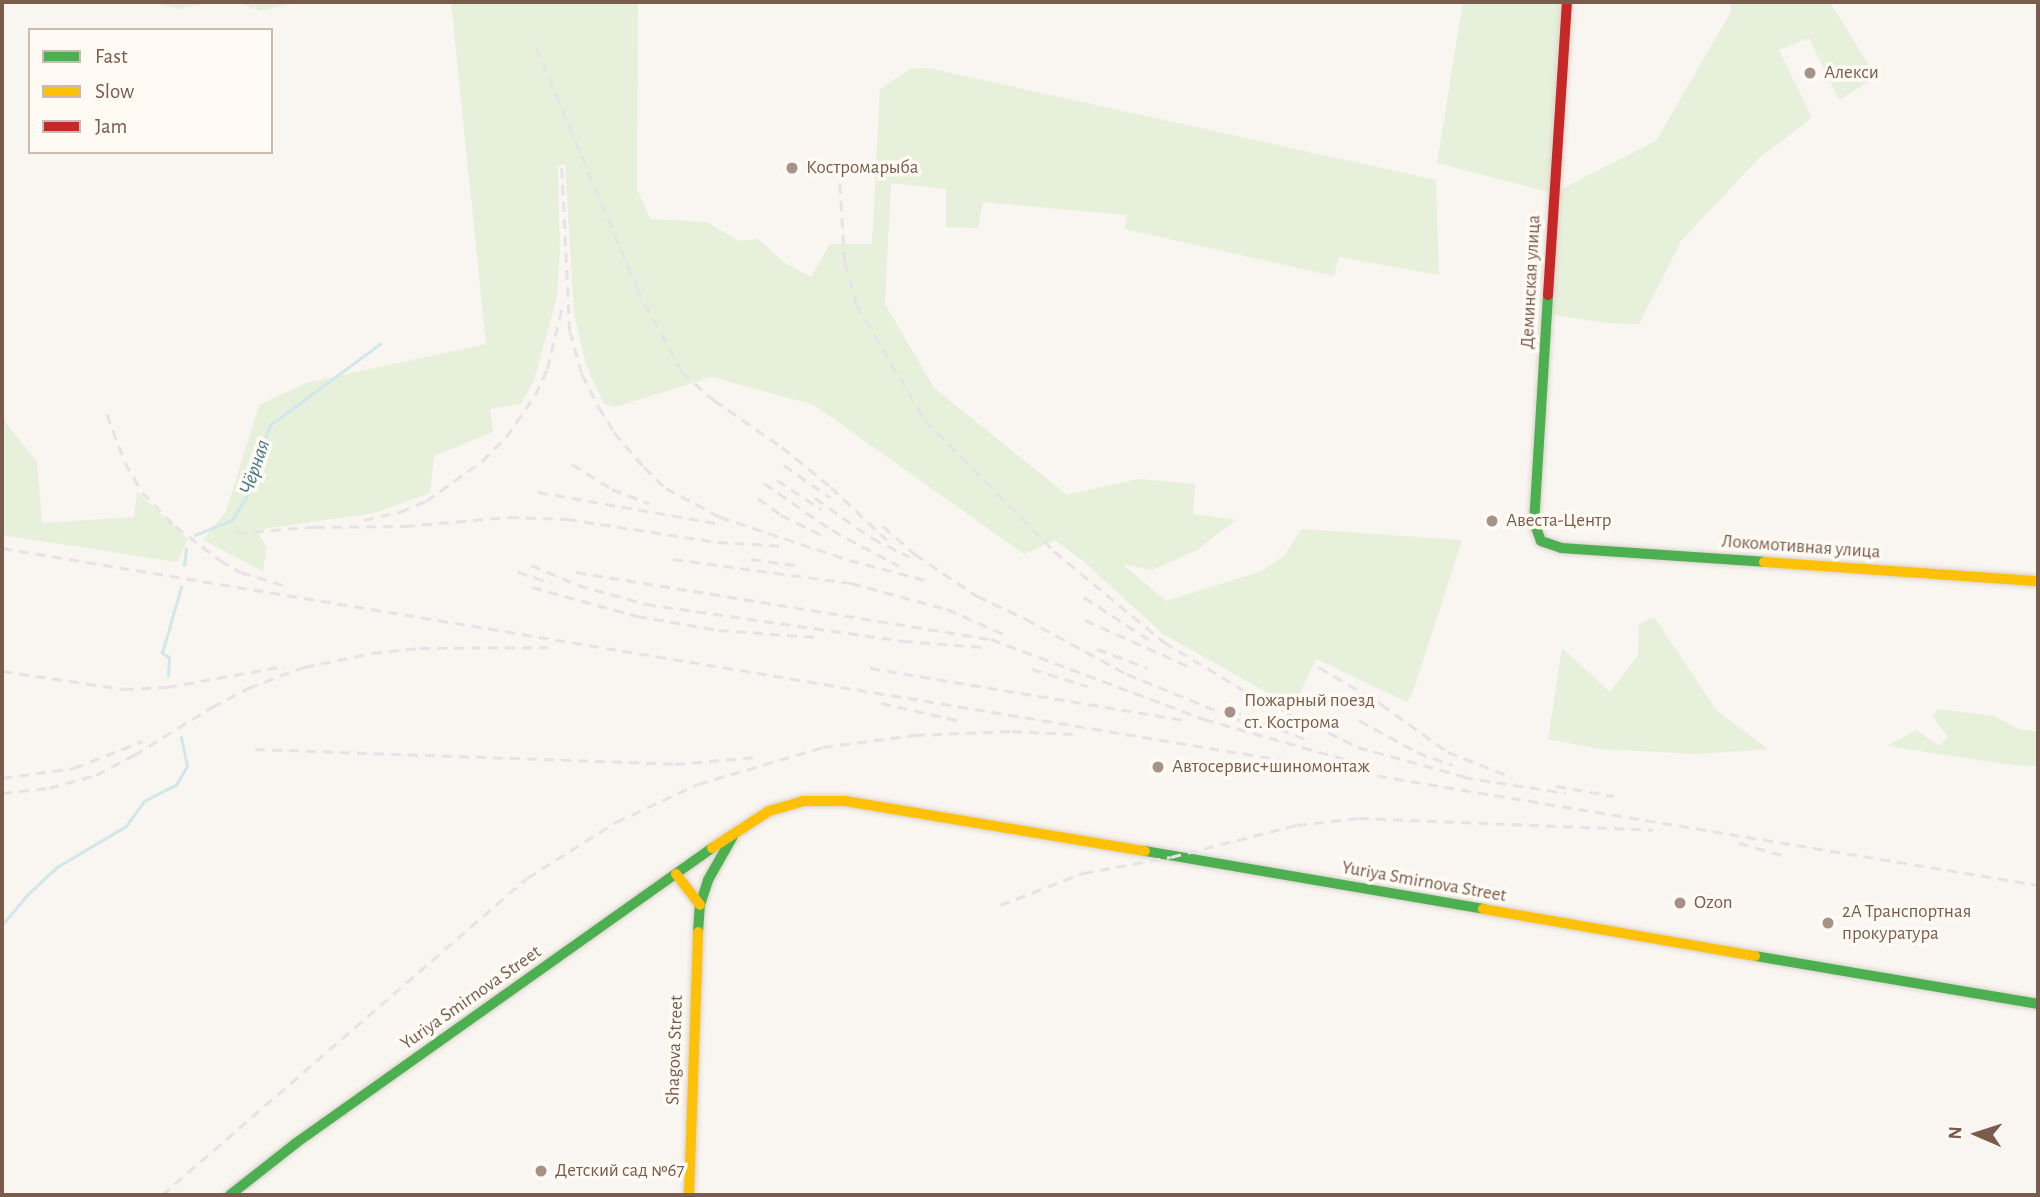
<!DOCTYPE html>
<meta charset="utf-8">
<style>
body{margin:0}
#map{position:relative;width:2040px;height:1197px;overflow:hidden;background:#f9f5f0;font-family:"Alegreya Sans",sans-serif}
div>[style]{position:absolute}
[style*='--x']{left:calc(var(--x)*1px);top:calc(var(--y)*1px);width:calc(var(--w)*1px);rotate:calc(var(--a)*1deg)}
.green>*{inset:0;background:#e7f0db}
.stream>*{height:2.5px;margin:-1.25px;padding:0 1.25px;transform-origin:1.25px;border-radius:1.25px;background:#d0e8ea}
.roads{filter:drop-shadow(0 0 2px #d9d2cb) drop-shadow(0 0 2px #d9d2cb)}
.fast>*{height:10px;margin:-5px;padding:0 5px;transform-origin:5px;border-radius:5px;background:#4caf50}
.slow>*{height:10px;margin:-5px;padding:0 5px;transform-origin:5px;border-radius:5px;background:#ffc107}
.jam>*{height:10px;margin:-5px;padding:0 5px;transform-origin:5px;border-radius:5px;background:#c62828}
.rail>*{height:2.5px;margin-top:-1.25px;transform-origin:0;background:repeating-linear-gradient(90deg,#e6e3e7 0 10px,transparent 0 17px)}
.dots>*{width:19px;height:19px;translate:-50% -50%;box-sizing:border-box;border:4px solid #fffaf3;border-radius:50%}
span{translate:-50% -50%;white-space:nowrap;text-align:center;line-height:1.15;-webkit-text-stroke:7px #fffaf3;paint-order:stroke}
.poi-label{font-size:19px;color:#7a5c4d}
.left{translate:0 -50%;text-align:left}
.street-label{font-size:19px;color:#7a5c4d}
.water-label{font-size:21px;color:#437c86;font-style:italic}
.frame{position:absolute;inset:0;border:4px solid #7a5c4d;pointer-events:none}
.legend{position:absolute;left:28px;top:28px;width:245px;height:126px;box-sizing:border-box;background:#fffaf3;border:2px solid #cabbb1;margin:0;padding:9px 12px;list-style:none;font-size:21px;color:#7a5c4d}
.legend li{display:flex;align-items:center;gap:14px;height:35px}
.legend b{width:35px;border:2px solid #cabbb1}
.north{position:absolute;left:1942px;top:1099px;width:70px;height:70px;-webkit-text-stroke:5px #fffaf3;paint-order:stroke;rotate:273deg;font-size:19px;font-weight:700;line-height:28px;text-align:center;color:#7a5c4d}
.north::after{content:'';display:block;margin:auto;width:24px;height:32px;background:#7a5c4d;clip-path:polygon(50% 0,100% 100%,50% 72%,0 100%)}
</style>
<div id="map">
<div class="green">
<div style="clip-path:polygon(152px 2px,298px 2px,260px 11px,240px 3px,208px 3px,178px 9px)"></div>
<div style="clip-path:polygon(451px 2px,638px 2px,637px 189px,650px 219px,707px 222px,738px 241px,758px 239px,785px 263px,811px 277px,830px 244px,872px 244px,880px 89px,910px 69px,928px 68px,1436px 180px,1439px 275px,1339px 257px,1334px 276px,1124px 229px,1127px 215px,983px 202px,978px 228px,946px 227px,946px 189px,891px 183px,885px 304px,934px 388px,1067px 495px,1138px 479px,1195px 484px,1193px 514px,1236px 520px,1197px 550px,1152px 570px,1122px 564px,1166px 601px,1262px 571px,1284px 556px,1302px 529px,1462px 540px,1413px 692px,1407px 702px,1316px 659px,1293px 707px,1163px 634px,1082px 560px,1055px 540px,1024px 554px,814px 405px,712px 377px,615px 407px,604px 404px,586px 365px,574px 314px,565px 164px,558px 166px,560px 252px,557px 297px,534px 380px,521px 404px,490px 409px,493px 432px,434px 456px,430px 493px,375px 513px,256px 530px,267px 548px,263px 571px,203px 540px,226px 511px,259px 405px,306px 383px,486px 344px)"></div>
<div style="clip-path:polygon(1463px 2px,1567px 2px,1553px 193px,1656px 141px,1732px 10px,1729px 2px,1830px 2px,1876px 77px,1839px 100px,1809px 38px,1779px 50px,1812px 118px,1759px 158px,1681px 241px,1639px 324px,1607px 323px,1548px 314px,1553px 193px,1437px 163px)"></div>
<div style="clip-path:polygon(2px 412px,6px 423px,37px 462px,42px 523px,134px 517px,137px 492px,188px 539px,177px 562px,2px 535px)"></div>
<div style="clip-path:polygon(1654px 617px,1717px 711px,1768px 749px,1699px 754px,1600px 749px,1548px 739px,1562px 648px,1610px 692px,1638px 655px,1639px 624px)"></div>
<div style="clip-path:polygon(1938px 709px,1994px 716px,2019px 729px,2038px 732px,2038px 766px,2012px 765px,1887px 746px,1916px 730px,1939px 746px,1948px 737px,1932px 716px)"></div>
</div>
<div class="stream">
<div style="--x:195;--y:535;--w:40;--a:-22"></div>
<div style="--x:232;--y:520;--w:34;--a:-58"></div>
<div style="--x:250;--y:491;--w:32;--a:-79"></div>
<div style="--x:256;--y:460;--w:38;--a:-68"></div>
<div style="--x:270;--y:425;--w:137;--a:-36.4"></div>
<div style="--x:184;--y:565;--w:16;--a:-83"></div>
<div style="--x:168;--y:676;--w:18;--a:-87"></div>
<div style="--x:169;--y:658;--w:9;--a:-144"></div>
<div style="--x:162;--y:653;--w:69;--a:-73.9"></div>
<div style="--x:2;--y:925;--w:40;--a:-50"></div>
<div style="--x:28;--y:894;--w:40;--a:-43"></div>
<div style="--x:57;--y:867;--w:80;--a:-30.7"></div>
<div style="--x:126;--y:826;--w:31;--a:-54"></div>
<div style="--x:144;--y:801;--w:36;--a:-27"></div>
<div style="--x:176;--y:785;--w:22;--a:-60"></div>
<div style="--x:187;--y:766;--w:29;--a:-102"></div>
</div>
<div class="roads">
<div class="fast">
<div style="--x:1548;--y:295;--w:227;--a:93.5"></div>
<div style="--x:1534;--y:522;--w:20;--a:70"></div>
<div style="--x:1541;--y:541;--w:21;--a:19"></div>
<div style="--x:1561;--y:548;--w:203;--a:3.9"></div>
<div style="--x:1145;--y:851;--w:343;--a:9.7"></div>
<div style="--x:698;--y:932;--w:27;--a:-86"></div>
<div style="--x:700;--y:905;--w:26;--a:-72"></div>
<div style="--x:708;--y:880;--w:51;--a:-60.4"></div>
<div style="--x:1755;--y:956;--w:287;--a:9.6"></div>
<div style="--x:230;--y:1195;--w:84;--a:-38.2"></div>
<div style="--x:296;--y:1143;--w:510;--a:-35.34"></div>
</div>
<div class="slow">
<div style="--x:1764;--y:562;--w:275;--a:4"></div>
<div style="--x:712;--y:848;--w:68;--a:-33"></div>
<div style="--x:769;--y:811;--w:35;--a:-16"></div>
<div style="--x:803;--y:801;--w:42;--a:0"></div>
<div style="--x:845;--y:801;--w:304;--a:9.5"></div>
<div style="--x:676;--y:874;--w:39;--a:52"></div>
<div style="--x:1483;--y:909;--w:276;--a:9.8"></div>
<div style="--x:689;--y:1195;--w:263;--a:-88"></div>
</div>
<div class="jam">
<div style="--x:1548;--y:295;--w:294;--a:-86.3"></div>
</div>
</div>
<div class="rail">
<div style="--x:536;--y:46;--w:262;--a:67.3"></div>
<div style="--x:637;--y:288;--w:95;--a:61.8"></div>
<div style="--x:682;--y:372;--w:43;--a:41.2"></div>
<div style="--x:714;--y:400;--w:83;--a:34.7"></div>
<div style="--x:782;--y:447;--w:63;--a:39.2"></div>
<div style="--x:831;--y:487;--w:77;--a:43.4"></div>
<div style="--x:839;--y:167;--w:95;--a:86.4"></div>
<div style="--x:845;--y:262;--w:45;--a:74.4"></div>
<div style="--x:857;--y:305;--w:134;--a:59.4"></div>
<div style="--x:925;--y:420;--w:184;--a:45.4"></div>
<div style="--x:1054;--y:551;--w:143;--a:39.6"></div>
<div style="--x:1164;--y:642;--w:103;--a:31.1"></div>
<div style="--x:1252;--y:695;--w:118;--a:26.1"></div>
<div style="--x:1358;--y:747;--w:116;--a:15.5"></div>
<div style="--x:562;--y:168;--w:163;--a:87.2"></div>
<div style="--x:570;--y:331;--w:45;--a:74.4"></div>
<div style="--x:582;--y:374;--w:37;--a:63"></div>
<div style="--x:599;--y:407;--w:29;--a:59"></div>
<div style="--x:614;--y:432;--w:46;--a:49.4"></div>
<div style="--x:644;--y:467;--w:30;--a:44"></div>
<div style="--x:666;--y:488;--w:61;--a:28.2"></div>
<div style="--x:720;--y:517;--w:136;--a:18.4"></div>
<div style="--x:849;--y:560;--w:83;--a:14.7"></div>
<div style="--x:107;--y:414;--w:51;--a:69.4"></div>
<div style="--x:125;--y:462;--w:34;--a:60"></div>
<div style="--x:142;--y:492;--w:47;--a:45.9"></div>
<div style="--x:175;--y:526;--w:56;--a:37.1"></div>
<div style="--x:220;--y:560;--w:24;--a:30"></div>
<div style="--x:241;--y:572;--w:51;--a:17"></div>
<div style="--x:572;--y:464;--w:47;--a:32"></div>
<div style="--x:612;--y:489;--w:40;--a:21"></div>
<div style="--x:784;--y:465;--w:57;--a:35.1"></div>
<div style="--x:777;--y:480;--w:53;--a:33.4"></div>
<div style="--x:764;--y:483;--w:83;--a:34.7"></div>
<div style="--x:832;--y:530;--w:76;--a:28.2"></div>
<div style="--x:538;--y:492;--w:187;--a:9.9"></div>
<div style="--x:758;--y:498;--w:29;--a:36"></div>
<div style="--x:781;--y:515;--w:50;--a:26.1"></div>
<div style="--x:815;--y:498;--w:70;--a:35.1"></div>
<div style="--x:872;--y:538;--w:42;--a:26.6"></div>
<div style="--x:364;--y:520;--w:37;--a:-13"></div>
<div style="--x:400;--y:512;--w:28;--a:-23"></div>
<div style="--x:426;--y:501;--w:69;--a:-35.5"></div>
<div style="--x:482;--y:461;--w:34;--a:-45"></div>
<div style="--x:506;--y:437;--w:51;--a:-55.4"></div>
<div style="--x:535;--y:395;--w:29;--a:-65"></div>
<div style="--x:547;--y:369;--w:64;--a:-76.4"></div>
<div style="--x:883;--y:526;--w:43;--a:41.2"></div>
<div style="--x:915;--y:554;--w:75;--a:34.1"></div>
<div style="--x:977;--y:596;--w:54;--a:25.1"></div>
<div style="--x:1026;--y:619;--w:115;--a:28.6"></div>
<div style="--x:1127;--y:674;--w:122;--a:22.2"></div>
<div style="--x:315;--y:527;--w:90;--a:-0.6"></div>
<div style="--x:405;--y:526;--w:104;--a:-4.9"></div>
<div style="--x:509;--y:517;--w:58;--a:2"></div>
<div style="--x:567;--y:519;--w:153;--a:8.7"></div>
<div style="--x:718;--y:542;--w:66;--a:3.5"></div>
<div style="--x:237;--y:533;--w:85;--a:-4.7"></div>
<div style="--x:2;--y:548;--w:2064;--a:9.4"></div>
<div style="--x:673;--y:559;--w:180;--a:7.7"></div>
<div style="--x:851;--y:583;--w:99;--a:15.2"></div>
<div style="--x:947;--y:609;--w:67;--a:23.9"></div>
<div style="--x:751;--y:559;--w:44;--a:7.8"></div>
<div style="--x:531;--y:565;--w:51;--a:23.1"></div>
<div style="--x:578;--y:585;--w:71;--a:15.6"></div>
<div style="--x:646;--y:604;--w:260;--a:8.2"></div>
<div style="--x:903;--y:641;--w:80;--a:4.3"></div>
<div style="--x:518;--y:572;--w:35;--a:18"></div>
<div style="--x:576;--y:572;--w:420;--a:9.2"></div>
<div style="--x:991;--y:639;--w:228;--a:20.6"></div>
<div style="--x:1204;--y:719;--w:160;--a:15.9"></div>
<div style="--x:532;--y:587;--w:109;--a:15.4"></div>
<div style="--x:637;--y:616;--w:83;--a:9.7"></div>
<div style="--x:719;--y:630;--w:98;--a:4.1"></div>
<div style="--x:1084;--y:597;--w:77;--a:33.3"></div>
<div style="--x:1085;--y:620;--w:113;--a:24.1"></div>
<div style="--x:1097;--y:649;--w:54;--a:20.4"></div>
<div style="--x:1319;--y:667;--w:72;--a:30.8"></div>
<div style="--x:1381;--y:704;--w:82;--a:35.6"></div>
<div style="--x:1448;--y:752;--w:69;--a:21.3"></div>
<div style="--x:870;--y:668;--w:318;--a:9.4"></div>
<div style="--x:1032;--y:669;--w:58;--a:17.2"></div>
<div style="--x:2;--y:671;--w:123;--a:8.4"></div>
<div style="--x:124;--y:689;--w:43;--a:-2.7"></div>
<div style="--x:167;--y:687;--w:120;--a:-10.1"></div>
<div style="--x:881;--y:703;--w:82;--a:12.7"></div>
<div style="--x:1232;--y:710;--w:84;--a:21.7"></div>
<div style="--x:1359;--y:720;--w:66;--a:28.9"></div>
<div style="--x:1417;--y:752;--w:38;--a:20"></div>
<div style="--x:255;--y:749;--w:420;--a:2"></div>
<div style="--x:675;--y:764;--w:82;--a:-4.9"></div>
<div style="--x:1463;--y:777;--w:104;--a:8.8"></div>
<div style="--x:2;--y:778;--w:73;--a:-7.9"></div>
<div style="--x:74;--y:768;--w:74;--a:-21.4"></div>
<div style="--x:1556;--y:786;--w:59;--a:9.8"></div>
<div style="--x:2;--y:793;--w:47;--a:-6.1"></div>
<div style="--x:49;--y:788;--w:49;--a:-15.5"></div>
<div style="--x:96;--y:775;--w:43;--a:-27.8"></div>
<div style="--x:134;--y:755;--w:92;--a:-31.6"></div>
<div style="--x:212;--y:707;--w:41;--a:-27.8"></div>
<div style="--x:248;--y:688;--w:60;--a:-20.6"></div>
<div style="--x:304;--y:667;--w:69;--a:-11.6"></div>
<div style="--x:372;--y:653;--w:48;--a:-5.9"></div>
<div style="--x:420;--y:648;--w:128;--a:-0.4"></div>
<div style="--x:1739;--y:843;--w:45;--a:15.6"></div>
<div style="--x:1000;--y:905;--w:89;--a:-21.1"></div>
<div style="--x:1083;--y:873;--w:89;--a:-10.3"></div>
<div style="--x:1171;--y:857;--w:130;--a:-14.3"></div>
<div style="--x:1297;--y:825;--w:62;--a:-6.4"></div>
<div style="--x:1359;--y:818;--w:294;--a:2.3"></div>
<div style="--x:162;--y:1195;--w:483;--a:-41"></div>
<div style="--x:527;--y:878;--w:105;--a:-32.2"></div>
<div style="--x:616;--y:822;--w:90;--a:-24.9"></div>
<div style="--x:698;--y:784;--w:130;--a:-16.5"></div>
<div style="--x:823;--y:747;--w:93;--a:-7.4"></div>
<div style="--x:915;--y:735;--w:97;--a:-2.4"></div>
<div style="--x:1012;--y:731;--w:61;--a:2.8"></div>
</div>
<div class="dots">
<div style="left:1810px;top:73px;background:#a69286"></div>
<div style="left:792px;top:168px;background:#a69286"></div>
<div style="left:1492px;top:521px;background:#a69286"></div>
<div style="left:1230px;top:712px;background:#a69286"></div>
<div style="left:1158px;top:767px;background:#a69286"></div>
<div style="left:1680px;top:903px;background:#a69286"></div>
<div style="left:1828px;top:923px;background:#a69286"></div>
<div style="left:541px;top:1171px;background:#a69286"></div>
</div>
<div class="poi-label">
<span class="left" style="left:1824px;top:73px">Алекси</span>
<span class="left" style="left:806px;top:168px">Костромарыба</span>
<span class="left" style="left:1506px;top:521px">Авеста-Центр</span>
<span class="left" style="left:1244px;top:712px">Пожарный поезд<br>ст. Кострома</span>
<span class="left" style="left:1172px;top:767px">Автосервис+шиномонтаж</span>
<span class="left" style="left:1694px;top:903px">Ozon</span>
<span class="left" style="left:1842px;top:923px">2А Транспортная<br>прокуратура</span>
<span class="left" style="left:555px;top:1171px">Детский сад №67</span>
</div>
<div class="street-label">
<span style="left:1531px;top:282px;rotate:-87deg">Деминская улица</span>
<span style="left:1801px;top:547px;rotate:4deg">Локомотивная улица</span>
<span style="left:1424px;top:882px;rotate:10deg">Yuriya Smirnova Street</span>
<span style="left:471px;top:998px;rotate:-35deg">Yuriya Smirnova Street</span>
<span style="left:675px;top:1050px;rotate:-88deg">Shagova Street</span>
</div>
<div class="water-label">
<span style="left:255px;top:467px;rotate:-71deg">Чёрная</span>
</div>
<div class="frame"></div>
<ul class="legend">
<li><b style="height:9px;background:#4caf50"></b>Fast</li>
<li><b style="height:9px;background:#ffc107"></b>Slow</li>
<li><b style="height:9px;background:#c62828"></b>Jam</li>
</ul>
<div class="north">N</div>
</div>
